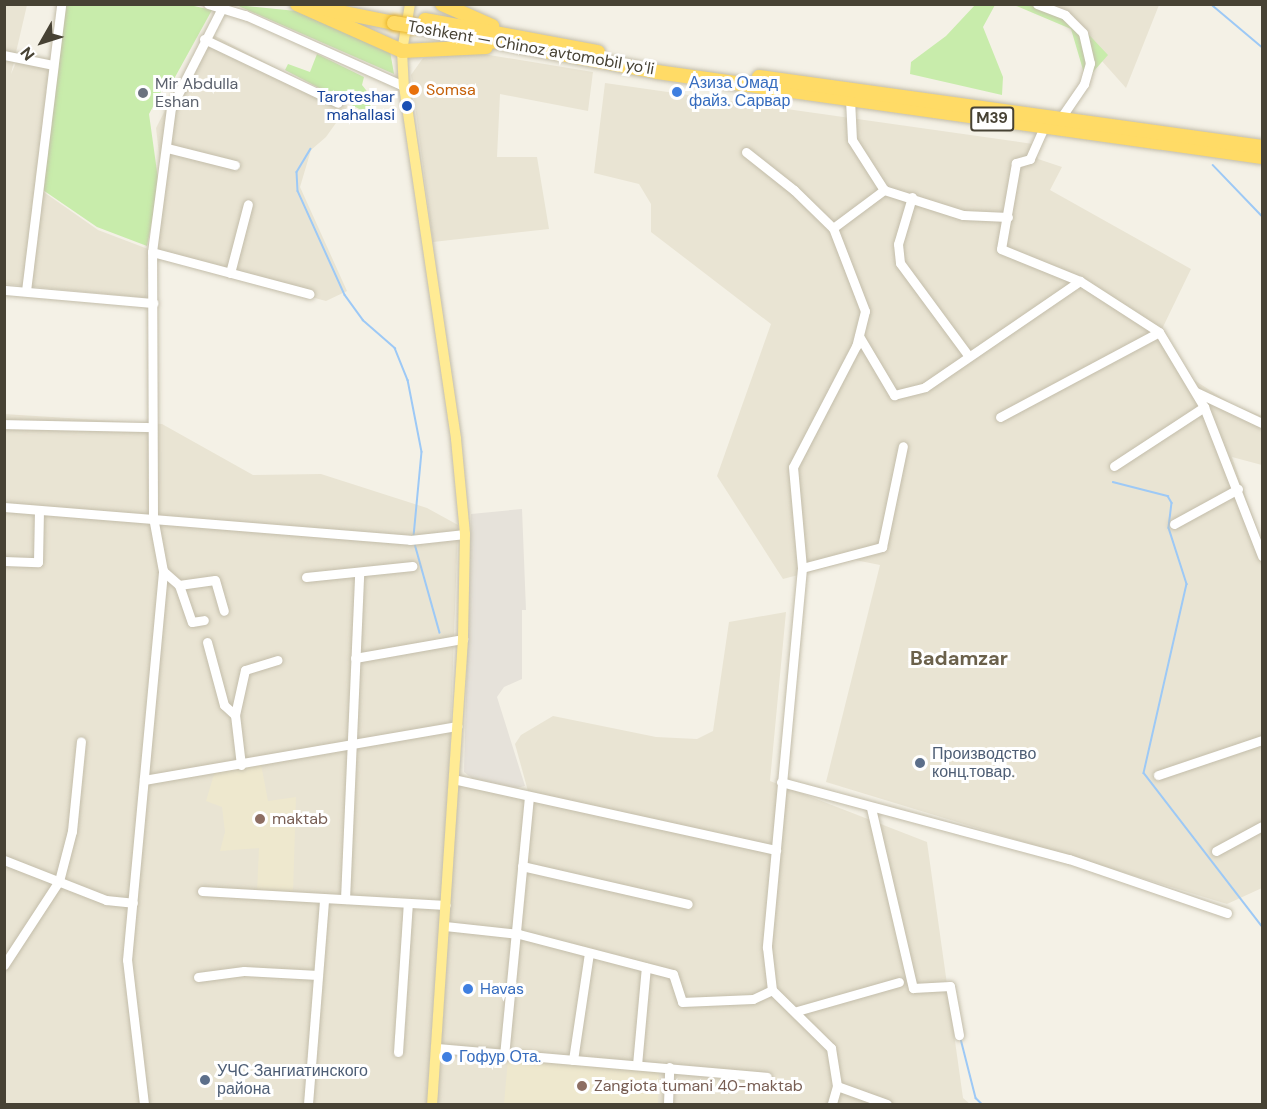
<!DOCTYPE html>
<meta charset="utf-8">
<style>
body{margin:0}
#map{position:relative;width:1267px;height:1109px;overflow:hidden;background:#f4f1e6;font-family:"DM Sans",sans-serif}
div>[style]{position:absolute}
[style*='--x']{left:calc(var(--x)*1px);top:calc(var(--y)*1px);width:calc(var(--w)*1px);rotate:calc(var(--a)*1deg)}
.residential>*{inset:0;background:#e9e4d3}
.industrial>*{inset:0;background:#e6e2da}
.education>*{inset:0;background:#eee8ce}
.green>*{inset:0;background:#c8ecab}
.stream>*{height:1.5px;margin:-0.75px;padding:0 0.75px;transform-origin:0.75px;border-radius:0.75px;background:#9dc9f6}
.roads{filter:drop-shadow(0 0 2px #c3bdaa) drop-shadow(0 0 2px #c3bdaa)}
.minor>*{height:9px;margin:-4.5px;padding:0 4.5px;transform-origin:4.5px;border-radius:4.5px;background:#fff}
.major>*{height:10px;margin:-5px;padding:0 5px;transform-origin:5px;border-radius:5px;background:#ffeb94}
.highway>*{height:14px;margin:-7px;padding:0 7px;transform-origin:7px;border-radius:7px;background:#ffdb66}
.bridges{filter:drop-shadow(0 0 2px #e9b52a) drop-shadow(0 0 2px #e9b52a)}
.highway-bridge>*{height:14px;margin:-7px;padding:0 7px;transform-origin:7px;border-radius:7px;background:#ffdb66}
.dots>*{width:16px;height:16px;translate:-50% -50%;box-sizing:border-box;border:3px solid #fff;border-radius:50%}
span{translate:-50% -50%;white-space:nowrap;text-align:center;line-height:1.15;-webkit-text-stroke:6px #fff;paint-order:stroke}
.shield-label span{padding:2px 4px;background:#fff;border:2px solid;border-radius:4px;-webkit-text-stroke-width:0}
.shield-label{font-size:15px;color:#474234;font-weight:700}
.street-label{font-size:16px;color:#474234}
.shop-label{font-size:16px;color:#366cbe}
.left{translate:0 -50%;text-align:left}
.worship-label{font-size:16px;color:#5b616d}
.food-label{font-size:16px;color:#c56008}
.transit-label{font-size:16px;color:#164399}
.right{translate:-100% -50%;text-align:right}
.service-label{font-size:16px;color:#4e5e75}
.education-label{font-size:16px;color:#785e54}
.quarter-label{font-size:20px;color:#6b614b;font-weight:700}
.frame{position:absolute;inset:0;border:6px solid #474234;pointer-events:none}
.north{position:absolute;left:12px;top:12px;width:60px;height:60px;-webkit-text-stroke:4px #fff;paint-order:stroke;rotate:231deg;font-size:16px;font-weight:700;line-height:24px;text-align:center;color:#474234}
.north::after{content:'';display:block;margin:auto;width:21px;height:27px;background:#474234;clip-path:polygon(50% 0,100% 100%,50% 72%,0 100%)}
</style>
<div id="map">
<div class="residential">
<div style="clip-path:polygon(4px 5px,27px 5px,11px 74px,18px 58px,50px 63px,38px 188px,98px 230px,148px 249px,146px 298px,5px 284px)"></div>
<div style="clip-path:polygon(1019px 5px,1159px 5px,1126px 88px,1069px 24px)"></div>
<div style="clip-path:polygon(206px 31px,348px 106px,326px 137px,311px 150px,300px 187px,347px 291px,326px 301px,150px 254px,163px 188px,156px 128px)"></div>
<div style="clip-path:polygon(477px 53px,593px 72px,588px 111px,500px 94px,497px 157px,537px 157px,549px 229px,433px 242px,411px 75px,423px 58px)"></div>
<div style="clip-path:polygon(605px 83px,1033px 144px,1038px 159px,1062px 167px,1050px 190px,1191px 269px,1162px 329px,1194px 380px,1233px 405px,1262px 416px,1262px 465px,1232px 457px,1262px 543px,1262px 888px,1227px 904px,826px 782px,880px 565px,855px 560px,783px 579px,717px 476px,771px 324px,651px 232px,651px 204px,639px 184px,594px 173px)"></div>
<div style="clip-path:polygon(4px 414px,162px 424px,253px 475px,321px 474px,427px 508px,458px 525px,449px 777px,528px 791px,515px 744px,521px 735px,553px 716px,656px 737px,697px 739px,713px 731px,729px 622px,786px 612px,770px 781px,927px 842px,963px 1098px,970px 1104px,5px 1104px)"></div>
</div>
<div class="industrial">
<div style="clip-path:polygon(522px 509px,526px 610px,522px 610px,522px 679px,504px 687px,497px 697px,525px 786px,516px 788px,473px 779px,464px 772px,471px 514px)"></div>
</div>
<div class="education">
<div style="clip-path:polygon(261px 764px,268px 801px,296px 797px,293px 893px,257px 892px,259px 848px,220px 851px,225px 832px,222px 807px,206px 801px,215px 771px)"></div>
<div style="clip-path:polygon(508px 1059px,659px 1068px,658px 1104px,504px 1104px)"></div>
</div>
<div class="green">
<div style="clip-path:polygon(185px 4px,212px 10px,169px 88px,163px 88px,149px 114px,159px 186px,147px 246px,97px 227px,40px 188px,66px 5px)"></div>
<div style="clip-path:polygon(236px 5px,306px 12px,390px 51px,394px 74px)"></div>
<div style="clip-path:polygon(975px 5px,995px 5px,983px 27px,1003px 77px,1002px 95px,910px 74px,911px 62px,946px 36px)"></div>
<div style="clip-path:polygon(1014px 5px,1029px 5px,1076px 21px,1108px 55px,1086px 80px,1071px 29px)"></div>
<div style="clip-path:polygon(317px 54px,364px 77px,362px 85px,370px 95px,371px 109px,363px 111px,285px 70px,288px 64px,310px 72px)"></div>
</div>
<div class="stream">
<div style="--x:1211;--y:4;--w:67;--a:40.1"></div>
<div style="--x:311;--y:149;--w:27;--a:121"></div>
<div style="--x:297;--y:172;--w:19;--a:87"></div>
<div style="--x:298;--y:191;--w:114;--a:65.7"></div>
<div style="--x:345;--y:295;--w:31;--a:54"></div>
<div style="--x:363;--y:320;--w:43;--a:41.2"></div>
<div style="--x:395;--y:348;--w:35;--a:68"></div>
<div style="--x:408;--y:380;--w:73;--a:79"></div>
<div style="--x:422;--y:452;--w:85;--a:95.4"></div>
<div style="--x:1213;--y:165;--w:71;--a:46.1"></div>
<div style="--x:1113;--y:482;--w:57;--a:14.3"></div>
<div style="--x:1168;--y:496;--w:8;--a:60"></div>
<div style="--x:1172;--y:503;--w:25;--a:97"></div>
<div style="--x:1169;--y:528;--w:59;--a:72.2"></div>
<div style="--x:1187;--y:584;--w:194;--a:102.8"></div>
<div style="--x:1144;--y:773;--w:193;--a:52.4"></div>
<div style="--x:415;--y:544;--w:92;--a:74.3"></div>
<div style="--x:961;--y:1039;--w:61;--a:75.7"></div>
<div style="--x:976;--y:1098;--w:8;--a:45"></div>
</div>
<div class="roads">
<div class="minor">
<div style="--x:208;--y:4;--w:39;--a:17"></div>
<div style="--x:245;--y:15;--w:174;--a:24.1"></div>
<div style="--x:1037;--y:4;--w:30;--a:21"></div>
<div style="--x:1065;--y:15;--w:25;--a:45"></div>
<div style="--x:1083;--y:33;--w:31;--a:77"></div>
<div style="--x:1090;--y:63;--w:22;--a:106"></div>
<div style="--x:1084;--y:84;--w:42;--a:124.4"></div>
<div style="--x:204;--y:39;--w:148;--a:25.5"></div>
<div style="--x:4;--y:55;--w:50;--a:11.5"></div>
<div style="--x:1044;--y:127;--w:35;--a:114"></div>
<div style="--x:1030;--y:159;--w:15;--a:164"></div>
<div style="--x:1016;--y:163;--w:87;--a:99.9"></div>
<div style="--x:1001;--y:249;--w:85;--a:22.1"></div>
<div style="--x:1080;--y:281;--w:94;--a:32.8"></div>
<div style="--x:1159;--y:332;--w:87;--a:59"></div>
<div style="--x:1204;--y:407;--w:160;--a:68.7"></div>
<div style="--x:167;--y:148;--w:70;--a:14"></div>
<div style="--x:746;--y:152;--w:61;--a:38.4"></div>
<div style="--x:794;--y:190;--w:54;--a:44.3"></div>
<div style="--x:833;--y:228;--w:89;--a:68.9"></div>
<div style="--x:865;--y:311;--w:36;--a:104"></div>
<div style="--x:856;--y:346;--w:136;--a:117.5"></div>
<div style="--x:793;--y:467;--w:101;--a:84.9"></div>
<div style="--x:802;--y:568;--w:381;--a:95.3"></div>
<div style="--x:767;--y:947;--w:43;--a:83.4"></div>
<div style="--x:772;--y:990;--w:83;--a:44.5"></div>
<div style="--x:831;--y:1048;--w:38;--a:81"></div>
<div style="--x:837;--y:1086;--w:19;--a:106"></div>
<div style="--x:884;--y:190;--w:83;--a:17.6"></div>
<div style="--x:963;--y:215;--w:45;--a:2.5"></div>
<div style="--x:912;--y:197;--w:49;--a:106.6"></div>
<div style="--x:898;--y:244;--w:19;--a:84"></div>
<div style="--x:900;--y:263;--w:113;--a:53.6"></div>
<div style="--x:833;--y:228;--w:64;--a:-36.7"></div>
<div style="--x:884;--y:190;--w:59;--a:-122.6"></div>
<div style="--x:852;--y:140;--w:41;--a:-92.8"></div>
<div style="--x:152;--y:252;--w:163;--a:14.9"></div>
<div style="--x:230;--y:273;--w:71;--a:-75.4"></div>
<div style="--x:4;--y:290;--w:150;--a:5"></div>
<div style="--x:26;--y:291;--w:289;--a:-83"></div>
<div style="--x:859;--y:336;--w:69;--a:59.3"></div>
<div style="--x:894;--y:395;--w:32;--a:-14"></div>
<div style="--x:925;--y:387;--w:188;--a:-34.4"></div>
<div style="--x:1196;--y:392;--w:73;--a:25.2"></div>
<div style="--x:1000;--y:417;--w:180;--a:-28.1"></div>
<div style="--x:4;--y:424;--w:148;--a:1.2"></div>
<div style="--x:1114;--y:466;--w:108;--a:-33.2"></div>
<div style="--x:4;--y:507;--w:407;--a:4.6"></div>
<div style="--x:410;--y:540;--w:55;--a:-6.2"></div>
<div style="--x:1174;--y:524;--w:73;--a:-28.7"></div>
<div style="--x:4;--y:561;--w:34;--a:2"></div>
<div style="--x:38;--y:562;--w:52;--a:-88.9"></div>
<div style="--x:802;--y:568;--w:83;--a:-14.7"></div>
<div style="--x:882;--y:547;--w:103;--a:-78.3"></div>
<div style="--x:163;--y:571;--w:21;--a:41"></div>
<div style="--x:179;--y:585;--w:39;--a:71"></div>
<div style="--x:192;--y:622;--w:12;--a:-9"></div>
<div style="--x:306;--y:577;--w:107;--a:-5.9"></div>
<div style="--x:179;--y:585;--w:36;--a:-8"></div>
<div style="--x:215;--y:580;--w:32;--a:74"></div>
<div style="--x:207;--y:642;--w:65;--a:74.9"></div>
<div style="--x:224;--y:705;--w:15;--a:42"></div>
<div style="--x:355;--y:658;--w:110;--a:-10"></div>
<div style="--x:241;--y:765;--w:50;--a:-96.8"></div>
<div style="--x:235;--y:715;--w:46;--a:-77.5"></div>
<div style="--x:245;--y:670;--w:34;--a:-17"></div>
<div style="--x:1158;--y:775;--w:110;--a:-18.6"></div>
<div style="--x:453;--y:779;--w:331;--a:12.4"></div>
<div style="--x:144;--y:780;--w:318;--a:-9.8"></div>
<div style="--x:781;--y:782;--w:298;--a:15"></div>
<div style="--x:1069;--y:859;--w:167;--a:18.9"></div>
<div style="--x:871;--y:808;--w:185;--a:76.9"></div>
<div style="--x:913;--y:988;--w:37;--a:-3"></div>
<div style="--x:950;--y:986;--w:50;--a:79.6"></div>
<div style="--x:1216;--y:851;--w:52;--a:-28.5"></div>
<div style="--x:4;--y:860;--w:110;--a:21.4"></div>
<div style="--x:106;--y:900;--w:27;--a:6"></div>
<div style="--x:522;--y:866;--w:170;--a:12.9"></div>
<div style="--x:202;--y:891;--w:244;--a:3.3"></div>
<div style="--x:345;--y:899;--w:327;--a:-87.5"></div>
<div style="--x:445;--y:926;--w:74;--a:6.2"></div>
<div style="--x:519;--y:934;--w:159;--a:14.6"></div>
<div style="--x:673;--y:974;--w:29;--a:72"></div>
<div style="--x:682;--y:1002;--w:71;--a:-2.4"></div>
<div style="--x:753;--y:999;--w:21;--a:-25"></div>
<div style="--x:4;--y:965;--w:100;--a:-56.8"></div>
<div style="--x:59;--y:881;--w:52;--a:-75.4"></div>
<div style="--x:72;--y:831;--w:90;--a:-84.3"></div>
<div style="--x:198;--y:977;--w:46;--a:-7.4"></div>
<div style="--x:244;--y:971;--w:74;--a:3.1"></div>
<div style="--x:797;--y:1011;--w:106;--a:-15.9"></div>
<div style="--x:436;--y:1048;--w:332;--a:5"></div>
<div style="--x:398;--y:1052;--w:149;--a:-86.2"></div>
<div style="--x:504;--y:1056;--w:260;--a:-84.5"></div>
<div style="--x:573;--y:1060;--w:108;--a:-81.5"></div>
<div style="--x:637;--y:1065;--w:98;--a:-84.8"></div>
<div style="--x:837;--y:1086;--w:53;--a:19.8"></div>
<div style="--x:144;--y:1104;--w:145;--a:-96.7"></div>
<div style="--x:127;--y:960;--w:391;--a:-84.7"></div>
<div style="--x:163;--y:571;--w:55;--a:-100.5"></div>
<div style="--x:153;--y:517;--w:265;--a:-90.2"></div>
<div style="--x:152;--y:252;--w:145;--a:-82.5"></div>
<div style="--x:171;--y:108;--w:117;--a:-63"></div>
<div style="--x:308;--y:1104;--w:206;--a:-85.5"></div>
<div style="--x:668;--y:1104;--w:37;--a:-88"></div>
</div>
<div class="major">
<div style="--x:410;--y:4;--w:48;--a:99.7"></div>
<div style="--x:402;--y:51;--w:35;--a:87"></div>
<div style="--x:404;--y:86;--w:357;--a:81.6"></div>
<div style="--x:456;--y:439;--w:95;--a:84.6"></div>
<div style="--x:465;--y:534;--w:105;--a:91.1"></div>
<div style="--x:463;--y:639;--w:466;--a:93.8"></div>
</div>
<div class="highway">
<div style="--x:297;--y:4;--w:115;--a:24.1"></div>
<div style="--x:402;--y:51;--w:84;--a:-2.7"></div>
<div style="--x:442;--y:4;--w:55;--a:23.7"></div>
<div style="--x:320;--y:8;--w:76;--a:11.5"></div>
<div style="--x:425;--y:20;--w:176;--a:10.5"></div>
<div style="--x:412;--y:26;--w:249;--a:10.6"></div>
<div style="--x:657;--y:72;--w:611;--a:8"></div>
<div style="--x:759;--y:77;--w:508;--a:7.92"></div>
</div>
</div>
<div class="bridges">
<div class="highway-bridge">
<div style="--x:394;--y:23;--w:18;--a:9"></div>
</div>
</div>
<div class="dots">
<div style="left:414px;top:90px;background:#e8710a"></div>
<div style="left:677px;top:92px;background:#3f7fe0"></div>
<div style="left:143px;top:93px;background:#6b7280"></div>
<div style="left:407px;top:106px;background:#1a4fb4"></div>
<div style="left:920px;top:763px;background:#5c6f8a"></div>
<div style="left:260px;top:819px;background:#8d6e63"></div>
<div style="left:468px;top:989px;background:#3f7fe0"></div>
<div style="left:447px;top:1057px;background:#3f7fe0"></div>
<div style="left:205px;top:1080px;background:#5c6f8a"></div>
<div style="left:582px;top:1086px;background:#8d6e63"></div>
</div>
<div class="shield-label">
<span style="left:992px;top:119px">M39</span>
</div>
<div class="street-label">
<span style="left:531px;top:48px;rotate:10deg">Toshkent — Chinoz avtomobil yoʻli</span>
</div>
<div class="shop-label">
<span class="left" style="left:689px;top:92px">Азиза Омад<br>файз. Сарвар</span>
<span class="left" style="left:480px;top:989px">Havas</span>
<span class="left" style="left:459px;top:1057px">Гофур Ота.</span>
</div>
<div class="worship-label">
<span class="left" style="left:155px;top:93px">Mir Abdulla<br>Eshan</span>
</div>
<div class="food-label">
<span class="left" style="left:426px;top:90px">Somsa</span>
</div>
<div class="transit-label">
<span class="right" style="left:395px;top:106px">Taroteshar<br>mahallasi</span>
</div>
<div class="service-label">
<span class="left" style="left:932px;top:763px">Производство<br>конц.товар.</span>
<span class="left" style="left:217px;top:1080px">УЧС Зангиатинского<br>района</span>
</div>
<div class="education-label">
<span class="left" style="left:272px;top:819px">maktab</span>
<span class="left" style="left:594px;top:1086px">Zangiota tumani 40-maktab</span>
</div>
<div class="quarter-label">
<span style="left:959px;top:658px">Badamzar</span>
</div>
<div class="frame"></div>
<div class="north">N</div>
</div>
